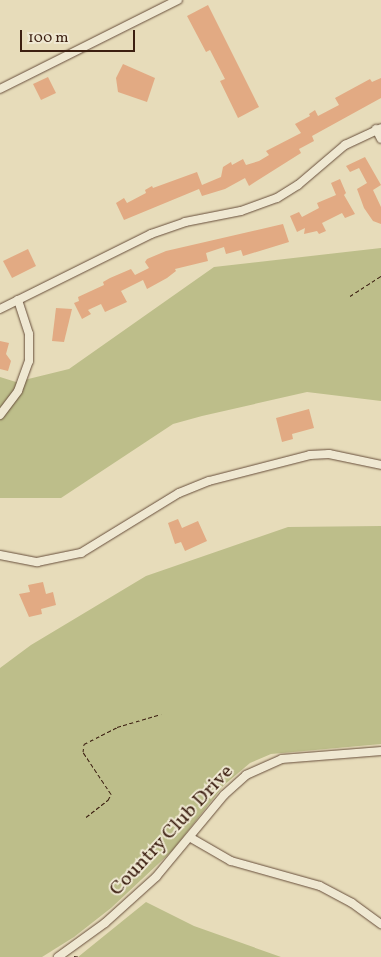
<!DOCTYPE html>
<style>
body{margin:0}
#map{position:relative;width:381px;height:957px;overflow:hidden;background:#e7dcba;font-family:Vollkorn,serif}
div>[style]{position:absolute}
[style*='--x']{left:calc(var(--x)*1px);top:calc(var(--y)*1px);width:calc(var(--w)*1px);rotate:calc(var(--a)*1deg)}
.green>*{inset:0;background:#bdbe8a}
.building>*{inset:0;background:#e2aa83}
.path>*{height:1px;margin-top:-0.5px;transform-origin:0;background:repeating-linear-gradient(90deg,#3c1f11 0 4px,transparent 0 6.5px)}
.roads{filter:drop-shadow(0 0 1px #674e3b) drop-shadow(0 0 1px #674e3b)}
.minor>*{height:8px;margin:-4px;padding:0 4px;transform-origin:4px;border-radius:4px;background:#efe8d2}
span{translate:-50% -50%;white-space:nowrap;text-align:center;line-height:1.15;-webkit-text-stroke:4px #efe8d2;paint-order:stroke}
.street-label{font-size:20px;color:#3c1f11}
.scale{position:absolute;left:20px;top:30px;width:115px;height:22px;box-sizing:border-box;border:2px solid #3c1f11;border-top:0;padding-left:6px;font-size:15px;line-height:18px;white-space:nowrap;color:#3c1f11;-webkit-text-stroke:4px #efe8d2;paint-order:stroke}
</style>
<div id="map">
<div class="green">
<div style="clip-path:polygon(381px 248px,381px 401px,307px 392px,202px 416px,173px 424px,61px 498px,0 498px,0 377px,16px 382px,69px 369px,214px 267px)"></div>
<div style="clip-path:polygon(381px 526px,381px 744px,271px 754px,250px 763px,224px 785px,172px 851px,111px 908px,74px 937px,42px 957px,0 957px,0 668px,31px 645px,146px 576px,288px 527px)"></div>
<div style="clip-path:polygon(146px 902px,194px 926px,281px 957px,78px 957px)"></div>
</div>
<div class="building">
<div style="clip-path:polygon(208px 5px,259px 107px,238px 118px,220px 81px,225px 79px,210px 50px,206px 52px,187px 16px)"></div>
<div style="clip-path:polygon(123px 64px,155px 78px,147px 102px,118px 92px,116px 78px)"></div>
<div style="clip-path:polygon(48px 77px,56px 93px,41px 100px,33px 84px)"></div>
<div style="clip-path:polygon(381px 78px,381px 98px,312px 136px,314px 141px,299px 149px,301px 153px,255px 182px,249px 186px,245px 178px,225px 189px,202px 196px,199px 189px,124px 220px,116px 203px,124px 198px,127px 203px,146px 193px,145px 190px,152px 186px,153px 188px,197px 172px,202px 185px,221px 177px,223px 167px,231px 162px,232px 165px,243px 159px,246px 165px,259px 161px,269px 155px,266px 151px,301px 133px,295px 124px,310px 116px,309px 114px,315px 110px,318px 116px,339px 105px,335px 98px,370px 79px,372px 82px)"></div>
<div style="clip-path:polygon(365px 157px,381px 185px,373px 190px,381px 207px,381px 224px,373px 221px,364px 208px,357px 189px,367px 183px,359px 168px,350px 172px,346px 166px)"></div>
<div style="clip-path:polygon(340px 179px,346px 193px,344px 195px,355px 214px,345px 218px,342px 213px,322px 223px,326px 231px,319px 234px,317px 231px,304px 234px,305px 228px,297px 232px,290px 216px,299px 212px,302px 217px,319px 208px,317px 203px,336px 195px,331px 183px)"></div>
<div style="clip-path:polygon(283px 224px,289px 242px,243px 256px,241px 250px,226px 254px,224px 247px,206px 253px,208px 261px,175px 269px,176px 271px,167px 278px,147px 289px,143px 280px,121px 291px,127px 302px,105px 312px,101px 304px,88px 310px,91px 314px,82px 319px,74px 303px,79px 301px,78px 297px,104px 285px,103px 282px,110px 278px,131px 269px,135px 275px,149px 268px,145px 262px,147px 259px,166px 251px)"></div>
<div style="clip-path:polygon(28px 249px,36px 266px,12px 278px,3px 261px)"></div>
<div style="clip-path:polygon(56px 308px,72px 309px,64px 342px,52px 341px)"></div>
<div style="clip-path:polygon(0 341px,9px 343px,6px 354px,11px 361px,8px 371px,0 369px)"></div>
<div style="clip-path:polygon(309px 409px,314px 428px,292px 434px,293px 439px,282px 442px,276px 418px)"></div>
<div style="clip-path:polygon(178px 519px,182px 528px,198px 521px,207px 541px,185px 551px,181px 542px,175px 544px,168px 523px)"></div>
<div style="clip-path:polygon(43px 582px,46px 594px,53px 592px,56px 605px,41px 609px,42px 614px,29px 617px,19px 594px,30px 592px,28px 585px)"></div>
</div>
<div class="path">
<div style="--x:350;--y:296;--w:37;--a:-33"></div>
<div style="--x:86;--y:817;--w:28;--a:-38"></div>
<div style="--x:108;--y:800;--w:7;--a:-63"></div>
<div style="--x:111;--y:794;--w:50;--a:-123.7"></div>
<div style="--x:83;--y:752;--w:8;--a:-83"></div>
<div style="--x:84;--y:744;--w:37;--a:-27"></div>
<div style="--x:117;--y:727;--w:46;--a:-16.5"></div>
<div style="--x:74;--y:956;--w:7;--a:8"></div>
</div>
<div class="roads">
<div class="minor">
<div style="--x:0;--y:89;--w:199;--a:-26.6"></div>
<div style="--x:376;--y:129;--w:11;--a:63"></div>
<div style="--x:0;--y:309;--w:169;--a:-26.4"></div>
<div style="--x:151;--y:234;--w:36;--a:-19"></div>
<div style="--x:185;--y:222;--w:57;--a:-11.1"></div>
<div style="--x:241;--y:211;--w:38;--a:-20"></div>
<div style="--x:277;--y:198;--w:25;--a:-32"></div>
<div style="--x:298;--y:185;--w:62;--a:-40.4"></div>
<div style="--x:345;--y:145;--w:40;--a:-25"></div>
<div style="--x:0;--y:415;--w:30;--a:-53"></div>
<div style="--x:18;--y:391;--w:32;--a:-70"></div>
<div style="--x:29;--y:361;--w:27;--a:-90"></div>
<div style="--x:29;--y:334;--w:36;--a:-108"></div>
<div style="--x:0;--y:555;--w:38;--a:11"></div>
<div style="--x:37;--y:562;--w:45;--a:-11.6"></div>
<div style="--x:81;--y:553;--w:115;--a:-31.5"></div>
<div style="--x:179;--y:493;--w:32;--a:-22"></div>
<div style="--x:209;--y:481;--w:104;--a:-14.4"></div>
<div style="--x:310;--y:455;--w:19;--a:-3"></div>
<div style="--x:329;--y:454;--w:53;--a:11.9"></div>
<div style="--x:191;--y:838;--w:46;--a:29.9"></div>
<div style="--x:231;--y:861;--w:92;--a:15.7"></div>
<div style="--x:320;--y:886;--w:36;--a:28"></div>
<div style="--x:352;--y:903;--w:36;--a:36"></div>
<div style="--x:58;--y:957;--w:58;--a:-35.9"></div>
<div style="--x:105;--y:923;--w:69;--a:-42"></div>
<div style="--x:156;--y:877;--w:107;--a:-50.3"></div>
<div style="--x:224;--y:795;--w:30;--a:-42"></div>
<div style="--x:246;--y:775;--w:39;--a:-24"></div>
<div style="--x:282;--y:759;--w:99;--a:-4.6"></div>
</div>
</div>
<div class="street-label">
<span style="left:172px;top:831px;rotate:-47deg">Country Club Drive</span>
</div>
<div class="scale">100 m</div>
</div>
